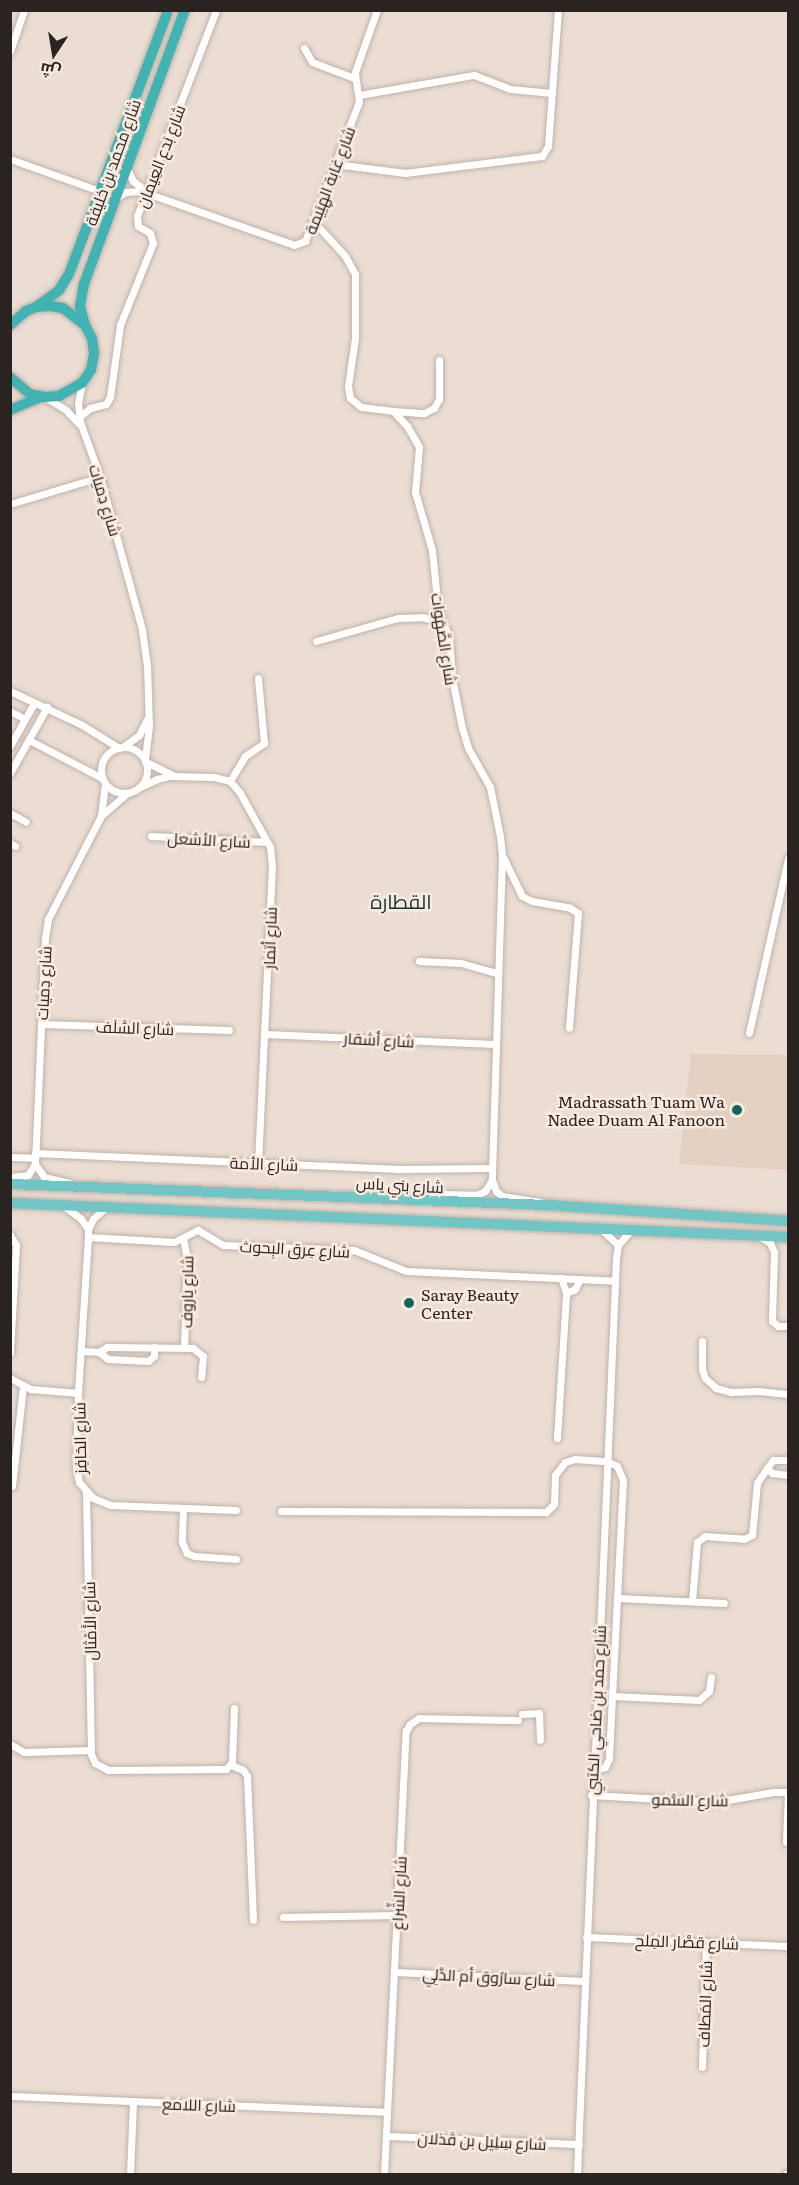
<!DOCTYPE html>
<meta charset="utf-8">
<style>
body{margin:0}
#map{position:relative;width:799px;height:2185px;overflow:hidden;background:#ebddd2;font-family:Literata,Cairo,serif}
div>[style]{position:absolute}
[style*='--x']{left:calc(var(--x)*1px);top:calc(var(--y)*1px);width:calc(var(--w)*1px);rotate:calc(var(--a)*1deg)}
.built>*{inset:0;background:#e4d0c1}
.roads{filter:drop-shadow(0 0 2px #bfb2a8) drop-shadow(0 0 2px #bfb2a8)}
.minor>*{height:7px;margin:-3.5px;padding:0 3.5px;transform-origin:3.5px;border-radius:3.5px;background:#fff}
.minor>.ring{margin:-3.5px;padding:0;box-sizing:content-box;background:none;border:7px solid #fff;border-radius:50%}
.primary>*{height:10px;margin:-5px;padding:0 5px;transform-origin:5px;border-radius:5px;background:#70c6c5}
.trunk>*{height:10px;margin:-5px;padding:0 5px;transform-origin:5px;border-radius:5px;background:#40b3b2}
.dots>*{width:16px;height:16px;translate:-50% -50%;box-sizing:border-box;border:3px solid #f8eadf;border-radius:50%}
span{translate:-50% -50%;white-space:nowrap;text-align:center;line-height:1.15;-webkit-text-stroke:5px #f8eadf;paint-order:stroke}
.street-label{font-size:16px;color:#292420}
.poi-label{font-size:16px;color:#292420}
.right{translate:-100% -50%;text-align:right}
.left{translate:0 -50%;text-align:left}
.quarter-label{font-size:20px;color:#113434}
.frame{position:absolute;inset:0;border:12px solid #292420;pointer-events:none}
.north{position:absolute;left:24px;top:24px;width:60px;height:60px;-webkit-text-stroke:4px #f8eadf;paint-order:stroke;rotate:192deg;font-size:16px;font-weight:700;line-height:24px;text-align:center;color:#292420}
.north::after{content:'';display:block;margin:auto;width:21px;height:27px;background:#292420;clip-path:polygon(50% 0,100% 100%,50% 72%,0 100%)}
</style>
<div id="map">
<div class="built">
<div style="clip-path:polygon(691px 1054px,788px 1055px,788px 1170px,679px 1164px)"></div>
</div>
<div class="roads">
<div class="minor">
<div style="--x:304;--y:48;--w:16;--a:60"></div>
<div style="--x:312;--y:62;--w:45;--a:20.9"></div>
<div style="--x:10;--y:51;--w:43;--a:-71.1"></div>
<div style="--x:359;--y:95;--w:117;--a:-9.9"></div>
<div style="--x:474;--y:75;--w:39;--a:21"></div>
<div style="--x:510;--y:89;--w:42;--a:5.4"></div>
<div style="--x:10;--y:159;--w:96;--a:19.6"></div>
<div style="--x:335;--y:164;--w:71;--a:7.3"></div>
<div style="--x:405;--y:173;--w:138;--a:-7.1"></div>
<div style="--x:542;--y:156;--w:12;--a:-59"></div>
<div style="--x:548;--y:146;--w:136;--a:-85.8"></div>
<div style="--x:127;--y:169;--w:13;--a:63"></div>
<div style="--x:133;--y:181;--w:14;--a:39"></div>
<div style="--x:116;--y:198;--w:12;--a:-31"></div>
<div style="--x:126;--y:192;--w:15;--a:-4"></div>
<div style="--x:141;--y:191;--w:157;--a:19.4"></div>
<div style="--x:289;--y:243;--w:5;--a:22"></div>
<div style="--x:294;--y:245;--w:12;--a:-20"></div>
<div style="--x:305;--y:241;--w:149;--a:-68.8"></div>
<div style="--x:359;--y:102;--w:30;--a:-98"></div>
<div style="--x:355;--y:72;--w:66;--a:-70.5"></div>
<div style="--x:314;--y:222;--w:46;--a:47.6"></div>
<div style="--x:345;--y:256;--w:21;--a:61"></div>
<div style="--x:355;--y:274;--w:64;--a:90"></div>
<div style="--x:355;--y:338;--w:49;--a:98.3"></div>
<div style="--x:348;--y:386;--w:12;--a:81"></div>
<div style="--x:350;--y:398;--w:14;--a:39"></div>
<div style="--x:361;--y:407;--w:32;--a:7"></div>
<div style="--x:393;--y:411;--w:21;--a:47"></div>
<div style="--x:407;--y:426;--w:24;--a:60"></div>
<div style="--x:419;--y:447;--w:45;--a:95.1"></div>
<div style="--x:415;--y:492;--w:60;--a:73.7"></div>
<div style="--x:432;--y:550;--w:60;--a:84.3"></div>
<div style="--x:438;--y:610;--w:29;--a:68"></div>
<div style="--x:449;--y:637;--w:41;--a:85.8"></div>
<div style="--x:452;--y:678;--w:51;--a:78.7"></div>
<div style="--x:462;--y:728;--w:21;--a:73"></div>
<div style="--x:468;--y:748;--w:45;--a:60.6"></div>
<div style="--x:490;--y:787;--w:50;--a:78.5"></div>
<div style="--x:500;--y:836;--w:20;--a:84"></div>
<div style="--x:502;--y:856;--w:324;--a:91.8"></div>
<div style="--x:492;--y:1180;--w:12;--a:70"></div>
<div style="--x:496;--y:1191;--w:8;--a:40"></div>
<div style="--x:502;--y:1196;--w:38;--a:9"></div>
<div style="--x:82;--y:383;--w:20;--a:101"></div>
<div style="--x:78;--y:403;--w:19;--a:84"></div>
<div style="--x:80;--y:422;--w:59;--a:70"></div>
<div style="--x:100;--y:477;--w:159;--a:74.6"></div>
<div style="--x:142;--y:630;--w:34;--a:82"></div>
<div style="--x:147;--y:664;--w:62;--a:88.2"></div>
<div style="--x:149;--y:726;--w:34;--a:97"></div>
<div style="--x:48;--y:399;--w:21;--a:31"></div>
<div style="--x:66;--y:410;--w:19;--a:47"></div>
<div style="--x:393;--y:411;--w:31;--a:4"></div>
<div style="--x:424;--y:413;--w:11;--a:-27"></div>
<div style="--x:434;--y:408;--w:10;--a:-61"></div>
<div style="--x:439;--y:399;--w:39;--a:-90"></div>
<div style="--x:79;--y:417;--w:14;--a:-39"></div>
<div style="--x:90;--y:408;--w:16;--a:-14"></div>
<div style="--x:106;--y:404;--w:8;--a:-60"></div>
<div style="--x:110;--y:397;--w:73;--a:-82.1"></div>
<div style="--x:120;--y:325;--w:88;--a:-68.1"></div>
<div style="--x:153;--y:243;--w:10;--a:-107"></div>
<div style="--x:150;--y:233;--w:14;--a:-150"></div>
<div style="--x:138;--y:226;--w:10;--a:-96"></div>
<div style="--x:137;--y:216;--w:221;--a:-69"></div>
<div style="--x:10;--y:504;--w:94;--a:-16.7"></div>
<div style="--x:316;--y:641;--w:85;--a:-15.7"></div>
<div style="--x:398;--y:618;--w:24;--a:-2"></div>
<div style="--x:422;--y:617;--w:21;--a:14"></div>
<div style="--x:10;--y:691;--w:80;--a:25.3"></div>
<div style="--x:82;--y:725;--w:44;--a:31.9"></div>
<div style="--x:10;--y:711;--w:17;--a:28"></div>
<div style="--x:29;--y:740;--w:82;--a:27.5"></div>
<div style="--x:10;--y:746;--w:49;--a:-60.8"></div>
<div style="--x:124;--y:746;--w:19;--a:-36"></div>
<div style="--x:139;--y:735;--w:18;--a:-63"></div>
<div class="ring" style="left:101px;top:747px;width:39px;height:39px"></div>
<div style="--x:146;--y:762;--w:30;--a:26"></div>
<div style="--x:10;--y:773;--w:76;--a:-60.7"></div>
<div style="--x:230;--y:781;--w:29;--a:-59"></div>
<div style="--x:245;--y:756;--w:23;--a:-34"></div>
<div style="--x:264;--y:743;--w:65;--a:-95.3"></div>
<div style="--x:140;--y:787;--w:19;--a:-25"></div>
<div style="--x:157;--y:779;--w:12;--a:-14"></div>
<div style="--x:169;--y:776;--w:45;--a:1.3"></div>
<div style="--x:214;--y:777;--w:16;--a:14"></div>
<div style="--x:230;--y:781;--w:16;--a:50"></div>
<div style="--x:240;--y:793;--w:62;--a:60.9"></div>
<div style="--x:270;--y:847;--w:19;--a:84"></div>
<div style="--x:272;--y:866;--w:297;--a:92.7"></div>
<div style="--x:10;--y:813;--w:18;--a:29"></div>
<div style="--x:103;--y:814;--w:30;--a:-41"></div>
<div style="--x:151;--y:836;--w:116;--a:3"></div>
<div style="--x:10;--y:843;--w:6;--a:31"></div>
<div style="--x:503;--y:857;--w:43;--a:64"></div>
<div style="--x:522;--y:896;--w:11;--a:27"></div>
<div style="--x:532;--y:901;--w:39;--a:10"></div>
<div style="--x:570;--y:908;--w:9;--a:32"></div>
<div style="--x:578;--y:913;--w:115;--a:94.5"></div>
<div style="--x:419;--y:961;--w:42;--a:2.7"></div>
<div style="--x:461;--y:963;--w:37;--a:16"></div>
<div style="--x:41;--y:1024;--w:188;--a:1.8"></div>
<div style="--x:749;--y:1033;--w:179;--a:-77.4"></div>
<div style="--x:265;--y:1034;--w:229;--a:2.5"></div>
<div style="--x:35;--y:1153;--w:365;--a:2.5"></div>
<div style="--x:400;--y:1169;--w:92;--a:-0.6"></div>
<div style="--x:10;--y:1157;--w:25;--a:2"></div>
<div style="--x:35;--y:1164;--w:16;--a:55"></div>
<div style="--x:44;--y:1177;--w:27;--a:13"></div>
<div style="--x:10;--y:1177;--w:18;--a:-6"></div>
<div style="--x:28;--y:1175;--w:13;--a:-58"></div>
<div style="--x:35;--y:1164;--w:226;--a:-87.5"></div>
<div style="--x:45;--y:938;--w:19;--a:-81"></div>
<div style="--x:48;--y:919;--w:116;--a:-62.8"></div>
<div style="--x:101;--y:816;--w:32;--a:-83"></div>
<div style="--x:426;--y:1200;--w:13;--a:-27"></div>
<div style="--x:438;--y:1194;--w:39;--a:1"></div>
<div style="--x:477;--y:1195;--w:9;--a:-27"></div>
<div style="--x:485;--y:1191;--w:13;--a:-58"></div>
<div style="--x:64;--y:1206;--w:21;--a:37"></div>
<div style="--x:81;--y:1219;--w:12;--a:55"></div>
<div style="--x:88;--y:1229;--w:8;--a:90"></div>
<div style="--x:88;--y:1237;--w:156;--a:93.7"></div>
<div style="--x:78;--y:1393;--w:74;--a:91.5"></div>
<div style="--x:76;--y:1467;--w:15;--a:79"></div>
<div style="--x:79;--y:1482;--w:21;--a:49"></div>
<div style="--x:93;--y:1498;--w:18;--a:22"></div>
<div style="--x:110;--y:1505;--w:126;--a:2.3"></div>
<div style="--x:88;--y:1229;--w:11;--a:-63"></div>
<div style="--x:93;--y:1219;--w:16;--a:-43"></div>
<div style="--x:602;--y:1230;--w:22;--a:43"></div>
<div style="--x:10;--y:1235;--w:12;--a:59"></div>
<div style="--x:16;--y:1245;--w:108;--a:93.2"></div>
<div style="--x:88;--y:1237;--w:86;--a:3.3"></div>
<div style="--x:174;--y:1242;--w:27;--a:-27"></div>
<div style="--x:198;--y:1230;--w:29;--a:31"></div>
<div style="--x:223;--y:1245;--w:131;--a:2.2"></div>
<div style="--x:354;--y:1250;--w:56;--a:22"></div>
<div style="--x:406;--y:1271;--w:209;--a:2.7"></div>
<div style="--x:761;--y:1237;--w:11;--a:34"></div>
<div style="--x:770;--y:1243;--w:10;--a:66"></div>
<div style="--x:774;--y:1252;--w:69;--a:91.7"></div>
<div style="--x:772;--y:1321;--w:8;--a:40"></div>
<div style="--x:778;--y:1326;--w:10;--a:0"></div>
<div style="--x:183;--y:1238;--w:20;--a:79"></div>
<div style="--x:187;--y:1258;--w:89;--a:91.9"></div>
<div style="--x:566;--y:1293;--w:10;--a:-24"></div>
<div style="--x:575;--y:1289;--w:11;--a:-63"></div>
<div style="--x:702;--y:1341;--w:28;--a:90"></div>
<div style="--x:702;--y:1369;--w:9;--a:72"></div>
<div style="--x:705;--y:1378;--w:15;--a:42"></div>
<div style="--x:716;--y:1388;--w:16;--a:15"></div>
<div style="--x:731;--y:1392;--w:27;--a:-2"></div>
<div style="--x:758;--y:1391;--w:30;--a:6"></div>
<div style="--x:82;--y:1351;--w:17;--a:3"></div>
<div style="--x:99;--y:1352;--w:9;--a:-32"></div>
<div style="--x:107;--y:1347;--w:86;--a:0.7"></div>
<div style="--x:193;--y:1348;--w:13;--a:39"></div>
<div style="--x:203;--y:1356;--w:21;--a:95"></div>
<div style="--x:99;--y:1352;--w:11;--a:38"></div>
<div style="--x:108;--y:1359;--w:40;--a:2.9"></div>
<div style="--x:148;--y:1361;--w:8;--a:-40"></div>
<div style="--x:154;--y:1356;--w:9;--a:-90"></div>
<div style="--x:10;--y:1378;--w:24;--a:28"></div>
<div style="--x:31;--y:1389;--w:47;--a:4.9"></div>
<div style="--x:557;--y:1438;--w:145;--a:-86.4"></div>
<div style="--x:566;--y:1293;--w:16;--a:-108"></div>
<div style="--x:788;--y:1460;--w:15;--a:180"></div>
<div style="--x:773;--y:1460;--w:10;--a:127"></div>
<div style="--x:767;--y:1468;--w:7;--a:45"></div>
<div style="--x:772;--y:1473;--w:16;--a:7"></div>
<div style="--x:12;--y:1486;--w:101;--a:-83.7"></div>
<div style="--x:86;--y:1493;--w:261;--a:88.9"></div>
<div style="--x:91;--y:1754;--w:10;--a:66"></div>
<div style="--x:95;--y:1763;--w:15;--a:28"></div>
<div style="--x:108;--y:1770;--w:118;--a:-0.5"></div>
<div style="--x:226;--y:1769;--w:9;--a:-49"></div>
<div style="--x:232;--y:1762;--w:54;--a:-87.9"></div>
<div style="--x:183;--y:1508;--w:34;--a:92"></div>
<div style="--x:182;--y:1542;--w:12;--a:66"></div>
<div style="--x:187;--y:1553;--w:8;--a:23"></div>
<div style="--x:194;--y:1556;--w:42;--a:4.1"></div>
<div style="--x:281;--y:1511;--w:265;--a:0.2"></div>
<div style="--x:546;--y:1512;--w:11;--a:-45"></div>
<div style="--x:554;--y:1504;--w:29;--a:-88"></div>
<div style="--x:555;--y:1475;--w:16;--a:-52"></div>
<div style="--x:565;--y:1462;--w:10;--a:-17"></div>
<div style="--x:575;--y:1459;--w:31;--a:4"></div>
<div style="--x:606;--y:1461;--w:12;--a:24"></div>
<div style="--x:617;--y:1466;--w:15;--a:67"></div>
<div style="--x:623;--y:1480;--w:279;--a:92.9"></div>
<div style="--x:609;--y:1759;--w:9;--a:117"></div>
<div style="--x:605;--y:1767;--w:14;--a:163"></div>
<div style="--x:617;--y:1598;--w:107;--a:2.7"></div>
<div style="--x:692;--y:1601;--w:59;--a:-85.2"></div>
<div style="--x:697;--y:1542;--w:10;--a:-37"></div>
<div style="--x:705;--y:1536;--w:39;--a:4"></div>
<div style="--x:744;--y:1539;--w:9;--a:-27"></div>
<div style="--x:752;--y:1535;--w:52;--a:-84.5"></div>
<div style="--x:757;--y:1483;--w:18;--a:-56"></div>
<div style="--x:612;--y:1696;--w:87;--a:2.6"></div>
<div style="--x:699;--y:1700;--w:13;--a:-42"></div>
<div style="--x:709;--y:1691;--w:14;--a:-82"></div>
<div style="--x:522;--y:1714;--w:17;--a:-3"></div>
<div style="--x:539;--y:1713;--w:27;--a:88"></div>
<div style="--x:10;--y:1744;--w:16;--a:30"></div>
<div style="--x:24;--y:1752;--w:67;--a:-1.7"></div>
<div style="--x:231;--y:1765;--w:13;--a:23"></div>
<div style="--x:243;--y:1770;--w:7;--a:56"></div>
<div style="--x:247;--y:1776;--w:144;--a:87.6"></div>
<div style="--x:591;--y:1795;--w:125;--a:3.2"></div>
<div style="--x:716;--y:1802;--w:58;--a:-10"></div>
<div style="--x:773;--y:1792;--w:15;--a:0"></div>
<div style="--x:786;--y:1842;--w:50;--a:-87.7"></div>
<div style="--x:283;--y:1917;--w:113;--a:-1"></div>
<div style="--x:586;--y:1937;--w:202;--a:2.6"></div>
<div style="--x:394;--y:1972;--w:191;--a:2.7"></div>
<div style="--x:702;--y:2067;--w:125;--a:-88.2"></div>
<div style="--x:10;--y:2096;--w:377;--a:2.4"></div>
<div style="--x:386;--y:2136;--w:193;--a:2.4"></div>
<div style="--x:130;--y:2174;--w:72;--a:-87.6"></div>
<div style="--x:384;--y:2174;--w:444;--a:-87.2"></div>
<div style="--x:406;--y:1731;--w:8;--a:-60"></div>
<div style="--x:410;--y:1724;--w:11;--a:-34"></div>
<div style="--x:419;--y:1718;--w:99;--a:1.2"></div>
<div style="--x:577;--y:2174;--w:916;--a:-87.56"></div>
<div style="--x:616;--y:1259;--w:14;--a:-82"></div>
<div style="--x:618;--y:1245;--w:18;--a:-49"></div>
<div style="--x:786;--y:2174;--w:2;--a:0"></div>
</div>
<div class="primary">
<div style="--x:10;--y:1184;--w:538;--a:2.24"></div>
<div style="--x:548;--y:1205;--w:241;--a:3.8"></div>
<div style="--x:10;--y:1203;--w:779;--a:2.5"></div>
</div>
<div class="trunk">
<div style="--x:36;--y:307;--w:29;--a:-36"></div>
<div style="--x:59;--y:290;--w:19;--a:-58"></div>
<div style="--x:69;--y:274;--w:282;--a:-69.4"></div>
<div style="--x:10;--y:325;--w:21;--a:-41"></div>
<div style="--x:26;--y:311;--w:11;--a:-22"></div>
<div style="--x:36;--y:307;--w:14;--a:-4"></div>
<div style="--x:50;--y:306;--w:13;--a:9"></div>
<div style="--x:63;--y:308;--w:28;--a:38"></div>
<div style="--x:85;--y:325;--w:16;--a:63"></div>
<div style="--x:92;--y:339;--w:15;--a:82"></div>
<div style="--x:94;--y:354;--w:16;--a:101"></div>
<div style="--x:91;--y:370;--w:16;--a:125"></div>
<div style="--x:82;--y:383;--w:26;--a:151"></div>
<div style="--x:59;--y:396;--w:14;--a:176"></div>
<div style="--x:45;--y:397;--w:15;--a:-169"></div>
<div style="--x:30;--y:394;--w:26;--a:-140"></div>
<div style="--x:85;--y:325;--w:20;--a:-105"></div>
<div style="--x:80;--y:306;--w:22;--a:-80"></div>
<div style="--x:84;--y:284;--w:292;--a:-69.8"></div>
<div style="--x:10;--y:410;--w:33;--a:-23"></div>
</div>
</div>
<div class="dots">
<div style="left:737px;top:1110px;background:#146462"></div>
<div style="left:409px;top:1303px;background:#146462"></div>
</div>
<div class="street-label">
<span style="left:160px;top:156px;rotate:-69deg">شارع بَدع العِيمان</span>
<span style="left:112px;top:162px;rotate:-70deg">شارع محمد بن خليفة</span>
<span style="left:329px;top:180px;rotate:-69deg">شارع غابة الهِيَيمة</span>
<span style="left:106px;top:500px;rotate:73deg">شارع دِميات</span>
<span style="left:445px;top:639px;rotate:81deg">شارع الصَّهَوات</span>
<span style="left:209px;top:839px;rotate:3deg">شارع الأشعل</span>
<span style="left:269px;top:938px;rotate:-88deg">شارع أتمار</span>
<span style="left:43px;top:983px;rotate:-87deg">شارع دِميات</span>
<span style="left:135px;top:1027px;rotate:2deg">شارع السَّلَف</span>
<span style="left:379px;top:1039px;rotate:3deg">شارع أشقار</span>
<span style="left:264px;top:1163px;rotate:2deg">شارع الأمة</span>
<span style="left:400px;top:1184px;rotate:3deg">شارع بني ياس</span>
<span style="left:295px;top:1248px;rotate:3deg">شارع عِرق البِحوث</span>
<span style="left:186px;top:1292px;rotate:-89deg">شارع ياروف</span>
<span style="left:79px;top:1438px;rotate:-91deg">شارع الحَافِز</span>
<span style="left:89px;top:1621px;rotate:-91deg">شارع الأَمْثال</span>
<span style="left:595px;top:1710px;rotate:-87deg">شارع حمد بن ضاحي الكتبي</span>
<span style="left:690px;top:1799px;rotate:1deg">شارع السُّمو</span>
<span style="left:398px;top:1893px;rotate:-87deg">شارع الشِّراع</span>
<span style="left:687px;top:1941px;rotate:2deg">شارع قصَّار المِلح</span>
<span style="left:489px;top:1976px;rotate:3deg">شارع سارُوق أم الدِّلِي</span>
<span style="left:704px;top:2004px;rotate:-88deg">شارع المَطاف</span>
<span style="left:199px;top:2104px;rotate:2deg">شارع اللامع</span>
<span style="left:482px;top:2140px;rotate:3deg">شارع سِلِيل بن قَذلان</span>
</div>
<div class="poi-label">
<span class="right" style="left:725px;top:1110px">Madrassath Tuam Wa<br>Nadee Duam Al Fanoon</span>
<span class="left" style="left:421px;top:1303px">Saray Beauty<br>Center</span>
</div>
<div class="quarter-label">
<span style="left:401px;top:900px">القطارة</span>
</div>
<div class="frame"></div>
<div class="north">ش</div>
</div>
